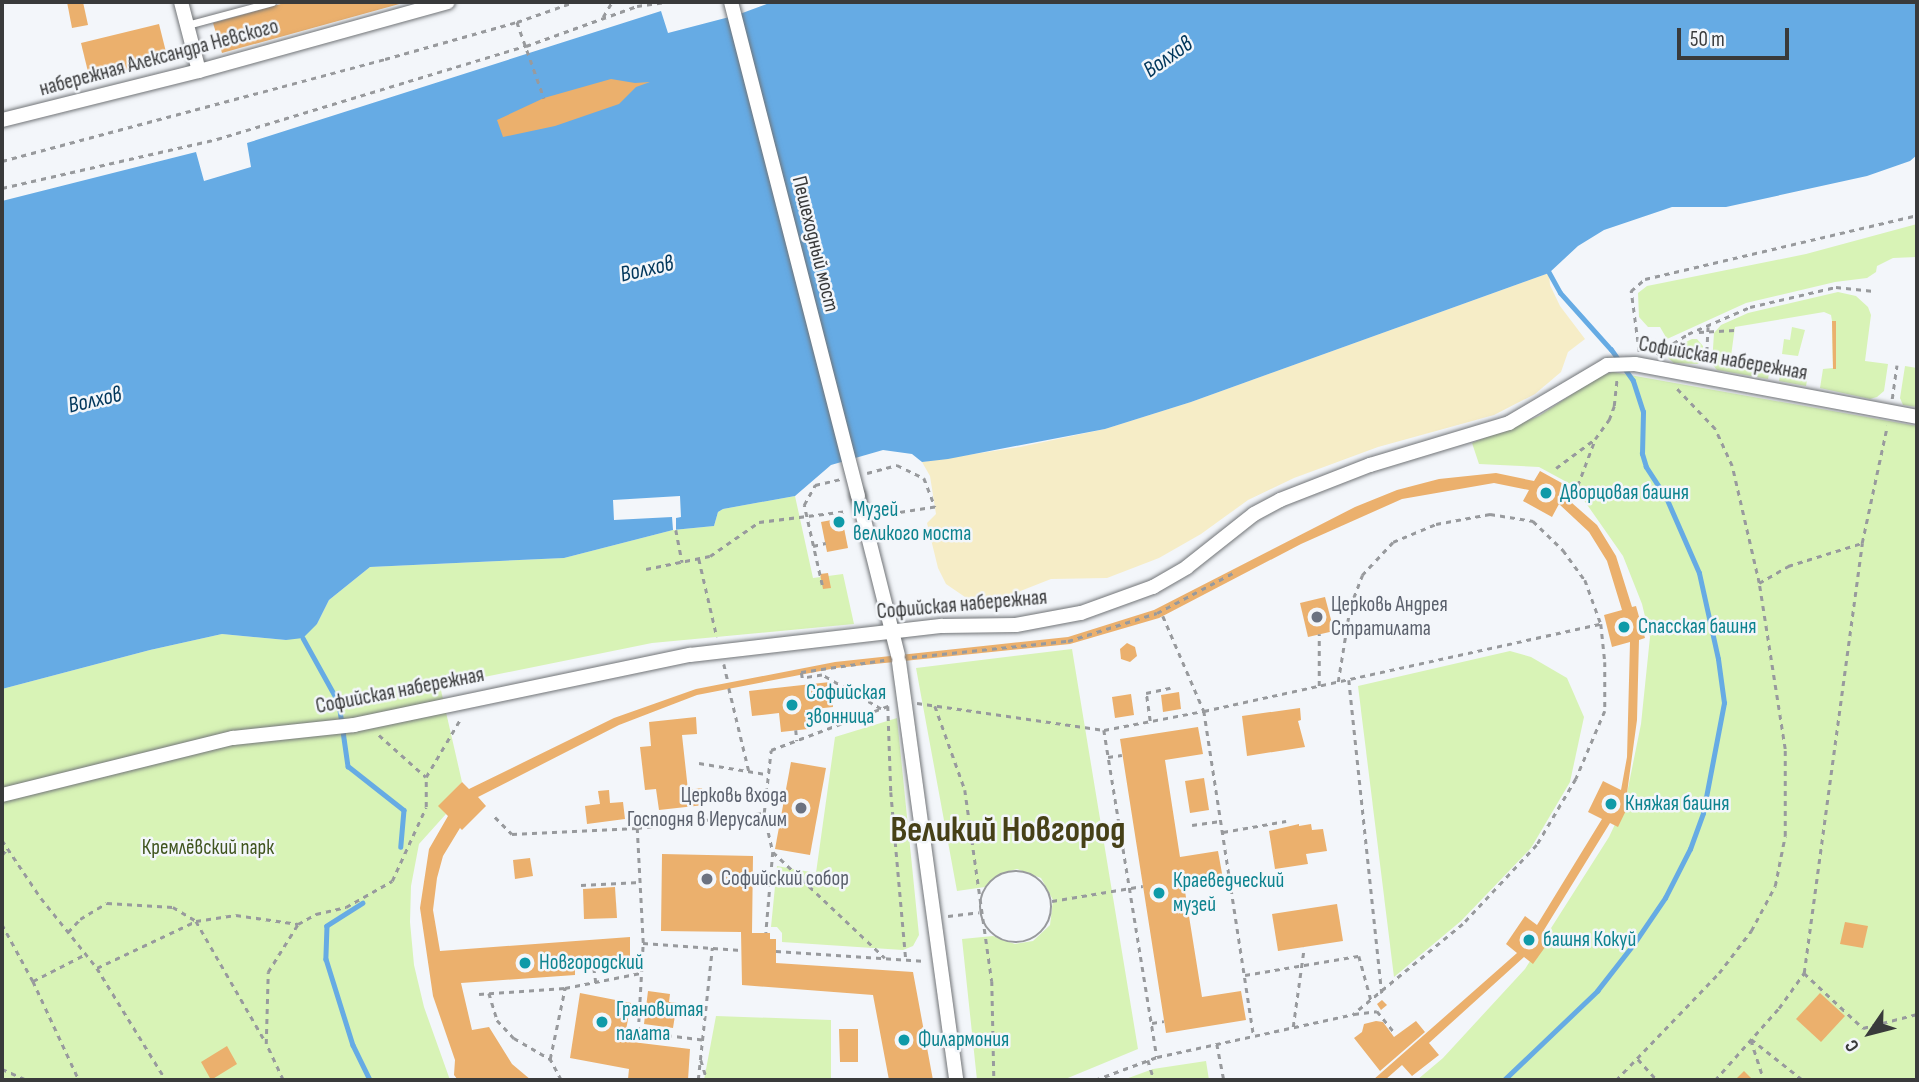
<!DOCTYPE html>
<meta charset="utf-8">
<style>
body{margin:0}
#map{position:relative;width:1919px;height:1082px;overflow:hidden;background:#f3f6fa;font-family:"Sofia Sans Condensed",sans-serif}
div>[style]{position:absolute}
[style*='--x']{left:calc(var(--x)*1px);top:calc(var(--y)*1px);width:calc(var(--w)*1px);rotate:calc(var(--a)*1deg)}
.green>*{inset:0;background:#d8f3b6}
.sand>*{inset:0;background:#f6edc7}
.water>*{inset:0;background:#66abe4}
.pier>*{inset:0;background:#f3f6fa}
.stream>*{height:4.5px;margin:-2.25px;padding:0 2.25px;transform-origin:2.25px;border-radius:2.25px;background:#66abe4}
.building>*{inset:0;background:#ebb06d}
.path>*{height:2.5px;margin-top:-1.25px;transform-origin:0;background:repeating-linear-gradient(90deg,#989a9d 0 5px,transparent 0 10px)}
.path>.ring{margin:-1.25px;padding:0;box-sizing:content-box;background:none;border:2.5px solid #989a9d;border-radius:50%}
.roads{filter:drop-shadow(0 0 2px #717477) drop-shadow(0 0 2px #717477)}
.lane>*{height:7px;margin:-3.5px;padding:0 3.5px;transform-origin:3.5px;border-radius:3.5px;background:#fff}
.street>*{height:14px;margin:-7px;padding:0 7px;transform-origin:7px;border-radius:7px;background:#fff}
.bridges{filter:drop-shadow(0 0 2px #717477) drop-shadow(0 0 2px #717477)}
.street-bridge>*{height:14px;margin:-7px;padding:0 7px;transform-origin:7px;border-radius:7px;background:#fff}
.dots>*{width:19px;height:19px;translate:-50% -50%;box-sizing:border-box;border:4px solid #f3f6fa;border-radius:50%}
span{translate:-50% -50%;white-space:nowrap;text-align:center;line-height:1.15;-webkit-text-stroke:5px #f3f6fa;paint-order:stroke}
.street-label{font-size:21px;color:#393a3b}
.culture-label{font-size:21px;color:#0d838f}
.left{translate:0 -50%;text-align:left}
.worship-label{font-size:21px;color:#5b616d}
.right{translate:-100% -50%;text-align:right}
.park-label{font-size:21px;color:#40551f}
.water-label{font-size:23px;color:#00365b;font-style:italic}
.town-label{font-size:35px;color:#464017;font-weight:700}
.frame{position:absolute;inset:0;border:4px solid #393a3b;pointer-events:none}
.north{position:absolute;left:1835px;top:998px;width:70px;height:70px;-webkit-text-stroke:5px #f3f6fa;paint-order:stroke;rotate:235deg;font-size:19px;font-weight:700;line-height:28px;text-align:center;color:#393a3b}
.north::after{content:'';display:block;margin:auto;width:24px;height:32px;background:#393a3b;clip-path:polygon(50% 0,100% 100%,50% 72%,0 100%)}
.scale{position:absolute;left:1677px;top:28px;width:112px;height:32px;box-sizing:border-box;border:4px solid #393a3b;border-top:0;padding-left:9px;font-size:21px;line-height:24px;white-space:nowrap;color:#393a3b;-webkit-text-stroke:5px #f3f6fa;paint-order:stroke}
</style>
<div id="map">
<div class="green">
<div style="clip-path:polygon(1917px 224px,1917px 257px,1893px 258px,1877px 266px,1876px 272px,1867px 278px,1835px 282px,1746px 303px,1667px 339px,1660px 327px,1648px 327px,1639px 317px,1638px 293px,1647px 286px,1806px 254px)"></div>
<div style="clip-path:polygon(1838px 292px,1856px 296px,1868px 307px,1871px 315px,1865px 361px,1888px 364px,1884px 391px,1877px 397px,1870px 399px,1820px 388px,1823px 369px,1833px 368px,1832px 321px,1831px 315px,1824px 312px,1735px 327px,1731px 356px,1771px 363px,1768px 379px,1717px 370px,1712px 364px,1714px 333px,1721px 325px,1748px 313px)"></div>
<div style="clip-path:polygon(1792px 327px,1805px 330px,1798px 356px,1782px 354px,1784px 339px,1790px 340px)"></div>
<div style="clip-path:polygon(1692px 339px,1697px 339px,1703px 346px,1703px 358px,1698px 364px,1674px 363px,1668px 358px,1669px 350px)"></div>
<div style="clip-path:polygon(1782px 364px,1809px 369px,1806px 386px,1779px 381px)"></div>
<div style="clip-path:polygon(1905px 366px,1917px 368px,1917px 407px,1903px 405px,1900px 398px)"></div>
<div style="clip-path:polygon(1613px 372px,1917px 426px,1917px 1080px,1417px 1080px,1443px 1058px,1525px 969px,1609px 837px,1625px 803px,1641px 724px,1650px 637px,1642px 604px,1623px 556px,1574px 486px,1539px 467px,1479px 464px,1472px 443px,1539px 416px,1600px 376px)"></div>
<div style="clip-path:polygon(795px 496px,813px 578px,843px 574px,854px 624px,652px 643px,440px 686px,462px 782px,439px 806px,446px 814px,419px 844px,411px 886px,410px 922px,414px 965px,424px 1007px,450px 1080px,2px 1080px,2px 689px,150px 650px,222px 634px,286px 640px,317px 624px,329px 600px,370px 567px,564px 558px,673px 530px,714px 526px,718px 512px,723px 509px)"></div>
<div style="clip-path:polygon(1072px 649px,1138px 1049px,1063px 1080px,977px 1080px,962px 939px,993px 936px,1015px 944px,1033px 941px,1050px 925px,1053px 900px,1041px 878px,1017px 869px,999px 874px,985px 887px,957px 891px,916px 668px)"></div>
<div style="clip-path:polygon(1510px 651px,1531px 657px,1567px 678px,1584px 717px,1570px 782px,1531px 848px,1461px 921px,1394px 977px,1358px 686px)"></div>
<div style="clip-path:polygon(897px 718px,919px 935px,913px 946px,903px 950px,782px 942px,782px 933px,777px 927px,771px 927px,777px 866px,816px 873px,835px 737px)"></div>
<div style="clip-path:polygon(716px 1016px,831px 1020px,831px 1080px,704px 1080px)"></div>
<div style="clip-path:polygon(1206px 1061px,1209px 1080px,1123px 1080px,1153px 1069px)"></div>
</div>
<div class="sand">
<div style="clip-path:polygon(1549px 273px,1550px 285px,1560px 306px,1585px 339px,1568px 352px,1561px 372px,1535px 394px,1494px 415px,1378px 447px,1294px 478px,1248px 500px,1201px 534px,1159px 558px,1107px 578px,1051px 579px,1000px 599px,982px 601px,965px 597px,946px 584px,938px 568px,927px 523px,936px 514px,930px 476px,922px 462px,1020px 447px,1105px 429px,1191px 402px)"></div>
</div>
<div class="water">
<div style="clip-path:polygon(772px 2px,1917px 2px,1917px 155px,1910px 161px,1867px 176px,1726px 207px,1672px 207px,1604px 230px,1578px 246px,1549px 273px,1191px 402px,1105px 429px,948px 459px,922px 462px,912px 454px,883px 450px,831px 465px,795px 496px,723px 509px,718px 512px,714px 526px,673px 530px,564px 558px,370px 567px,329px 600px,317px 624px,303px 638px,286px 640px,222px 634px,150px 650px,2px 689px,2px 201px,196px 152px,204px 181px,251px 167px,247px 143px,661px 11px,668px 33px,737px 15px)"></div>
</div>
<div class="pier">
<div style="clip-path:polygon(680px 496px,681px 517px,676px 518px,676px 530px,673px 530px,672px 517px,614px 520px,613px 500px)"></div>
</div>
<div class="stream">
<div style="--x:303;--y:638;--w:74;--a:61"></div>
<div style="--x:339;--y:703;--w:64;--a:81.9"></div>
<div style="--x:348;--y:766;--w:71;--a:38.2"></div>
<div style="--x:404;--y:810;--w:37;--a:95"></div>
<div style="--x:363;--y:903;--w:43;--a:147.4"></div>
<div style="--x:327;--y:926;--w:33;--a:92"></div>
<div style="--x:326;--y:959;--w:90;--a:72.6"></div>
<div style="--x:353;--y:1045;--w:39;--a:64"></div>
<div style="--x:1504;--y:1080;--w:129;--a:-43.7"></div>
<div style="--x:1597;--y:991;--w:58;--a:-52"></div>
<div style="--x:1633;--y:945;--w:57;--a:-55.8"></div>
<div style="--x:1665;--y:898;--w:55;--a:-63"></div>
<div style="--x:1690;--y:849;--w:38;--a:-70"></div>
<div style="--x:1703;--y:813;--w:112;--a:-79.2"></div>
<div style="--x:1724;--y:703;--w:44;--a:-97.8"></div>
<div style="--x:1718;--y:659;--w:88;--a:-102.5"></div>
<div style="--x:1699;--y:573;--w:82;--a:-113.7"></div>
<div style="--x:1666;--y:498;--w:37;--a:-123"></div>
<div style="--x:1646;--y:467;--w:14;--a:-107"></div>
<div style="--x:1642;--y:454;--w:42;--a:-88.6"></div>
<div style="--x:1643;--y:412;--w:33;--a:-108"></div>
<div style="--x:1633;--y:381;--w:38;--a:-125"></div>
<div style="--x:1611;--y:350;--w:76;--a:-131.8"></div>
<div style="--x:1560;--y:293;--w:23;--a:-119"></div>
</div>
<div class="building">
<div style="clip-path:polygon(67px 2px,83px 2px,88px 25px,72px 28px)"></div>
<div style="clip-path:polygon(288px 2px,403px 2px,403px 3px,222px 53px,213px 23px)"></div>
<div style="clip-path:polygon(159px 24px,168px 60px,90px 80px,81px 43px)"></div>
<div style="clip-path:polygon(611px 79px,635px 83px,650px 82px,636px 87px,619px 104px,555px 126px,503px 137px,497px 120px,544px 98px)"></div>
<div style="clip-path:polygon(1832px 321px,1836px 321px,1836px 369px,1833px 369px)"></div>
<div style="clip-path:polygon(1540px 471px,1569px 487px,1564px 496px,1597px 525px,1616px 556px,1632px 607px,1636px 606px,1645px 638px,1639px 640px,1637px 720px,1627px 793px,1633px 796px,1618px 827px,1610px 823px,1544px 930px,1553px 936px,1533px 964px,1524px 957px,1429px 1043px,1439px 1055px,1412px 1076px,1402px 1065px,1385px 1080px,1373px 1080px,1517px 953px,1506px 944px,1525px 916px,1537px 925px,1602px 819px,1588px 812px,1603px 781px,1621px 790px,1627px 757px,1630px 642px,1612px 647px,1604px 615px,1622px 610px,1607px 561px,1589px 532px,1559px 504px,1552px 517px,1523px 501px,1529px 490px,1494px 483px,1402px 499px,1301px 544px,1159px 618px,1070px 644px,836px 668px,697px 695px,619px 725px,478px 797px,486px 806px,462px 830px,460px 828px,443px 856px,437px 878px,433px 910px,440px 951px,630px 937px,630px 964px,575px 969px,575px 975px,461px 983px,472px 1030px,489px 1027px,512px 1064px,531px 1080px,458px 1080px,454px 1075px,455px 1060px,433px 996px,420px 908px,429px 849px,448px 816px,438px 806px,462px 782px,469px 789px,614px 718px,696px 689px,835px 662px,1068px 637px,1154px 610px,1355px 507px,1397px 490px,1439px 479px,1496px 473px,1534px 481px)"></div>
<div style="clip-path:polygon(842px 518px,848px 548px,827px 552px,821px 522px)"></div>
<div style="clip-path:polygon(828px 573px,831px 588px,823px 589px,820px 574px)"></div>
<div style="clip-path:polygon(1325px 597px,1334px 631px,1308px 637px,1300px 603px)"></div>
<div style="clip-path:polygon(1127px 643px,1135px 647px,1137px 656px,1130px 662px,1121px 659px,1120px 649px)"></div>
<div style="clip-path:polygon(830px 682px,833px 707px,805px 710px,808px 729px,781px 732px,779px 713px,752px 716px,749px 691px)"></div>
<div style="clip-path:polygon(1179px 692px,1181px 709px,1163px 712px,1161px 695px)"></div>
<div style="clip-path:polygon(1131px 694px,1134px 715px,1115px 718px,1112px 697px)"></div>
<div style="clip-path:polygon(1300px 708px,1301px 720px,1298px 721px,1305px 747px,1247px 756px,1242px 716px)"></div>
<div style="clip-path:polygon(696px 717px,697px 734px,682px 735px,688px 790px,702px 788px,704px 805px,659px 810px,656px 789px,645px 790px,640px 747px,651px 746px,649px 722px)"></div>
<div style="clip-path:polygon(1198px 727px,1203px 754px,1165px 760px,1180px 857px,1218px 851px,1223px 879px,1184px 885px,1202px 997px,1241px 991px,1246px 1020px,1166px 1033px,1120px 739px)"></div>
<div style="clip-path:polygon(791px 762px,826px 768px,810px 855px,775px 849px)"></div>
<div style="clip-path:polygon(1204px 778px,1209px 810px,1190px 813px,1185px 781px)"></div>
<div style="clip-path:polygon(609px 790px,610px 803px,623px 802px,625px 819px,587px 824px,585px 806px,600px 804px,598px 791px)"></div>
<div style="clip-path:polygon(1299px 824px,1299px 826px,1311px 824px,1312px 830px,1323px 829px,1327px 851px,1306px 854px,1308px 864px,1275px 869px,1269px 831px)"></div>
<div style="clip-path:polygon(662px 854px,753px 856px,752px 933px,770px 933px,770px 939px,776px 939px,776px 963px,913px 972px,933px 1080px,889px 1080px,873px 995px,742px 985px,741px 932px,661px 931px)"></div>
<div style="clip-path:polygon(530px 858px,533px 876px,515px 879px,513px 860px)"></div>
<div style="clip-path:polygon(615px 887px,617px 918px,584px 919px,583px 889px)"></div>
<div style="clip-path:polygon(1337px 904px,1343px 941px,1278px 951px,1272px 914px)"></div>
<div style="clip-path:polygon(1845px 922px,1868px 926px,1863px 948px,1840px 944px)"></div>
<div style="clip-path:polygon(648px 991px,670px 994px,669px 1002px,677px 1003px,673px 1028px,644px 1024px)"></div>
<div style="clip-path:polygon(580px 993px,631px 1003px,624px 1041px,690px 1049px,688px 1080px,628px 1079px,629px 1069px,570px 1058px)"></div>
<div style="clip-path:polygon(1820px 993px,1845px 1016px,1821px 1042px,1796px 1019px)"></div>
<div style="clip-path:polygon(1382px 1000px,1387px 1005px,1381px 1010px,1377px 1004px)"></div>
<div style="clip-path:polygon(1376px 1021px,1383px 1022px,1394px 1037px,1416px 1021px,1425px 1032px,1380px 1071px,1354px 1038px,1362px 1032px,1364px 1024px)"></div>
<div style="clip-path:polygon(839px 1029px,858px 1029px,858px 1062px,840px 1062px)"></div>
<div style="clip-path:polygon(227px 1046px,237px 1064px,211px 1080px,201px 1062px)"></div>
<div style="clip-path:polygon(1744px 1071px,1753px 1080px,1735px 1080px)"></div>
</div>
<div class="path">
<div style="--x:687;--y:2;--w:22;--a:0"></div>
<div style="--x:603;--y:17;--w:17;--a:-59"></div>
<div style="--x:517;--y:22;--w:81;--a:70.4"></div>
<div style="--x:2;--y:161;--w:396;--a:-14.9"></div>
<div style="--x:385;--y:59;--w:137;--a:-15.7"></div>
<div style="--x:517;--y:22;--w:60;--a:-19.3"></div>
<div style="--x:2;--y:188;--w:221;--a:-12.8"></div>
<div style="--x:217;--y:139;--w:323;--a:-16.8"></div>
<div style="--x:526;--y:46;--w:118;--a:-19.8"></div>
<div style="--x:637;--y:6;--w:27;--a:-8"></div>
<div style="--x:1699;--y:332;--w:36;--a:-3"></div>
<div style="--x:1639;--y:352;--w:62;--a:-97.5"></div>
<div style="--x:1631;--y:291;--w:18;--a:-41"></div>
<div style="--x:1645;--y:279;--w:279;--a:-13.2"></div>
<div style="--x:1656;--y:354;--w:38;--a:-32"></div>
<div style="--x:1688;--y:334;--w:68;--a:-23.5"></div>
<div style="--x:1750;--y:307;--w:88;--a:-13.1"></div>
<div style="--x:1836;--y:287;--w:38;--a:6"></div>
<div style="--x:1706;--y:362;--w:35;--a:-87"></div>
<div style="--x:1774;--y:374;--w:10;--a:-79"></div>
<div style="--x:1892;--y:399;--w:34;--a:-82"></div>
<div style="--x:1556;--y:468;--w:49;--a:-36.6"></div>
<div style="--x:1595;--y:439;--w:24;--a:-54"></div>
<div style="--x:1609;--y:420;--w:15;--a:-70"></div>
<div style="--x:1614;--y:406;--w:29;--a:-84"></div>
<div style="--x:867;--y:473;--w:31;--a:-15"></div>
<div style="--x:897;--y:465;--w:30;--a:26"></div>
<div style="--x:924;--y:478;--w:31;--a:69"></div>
<div style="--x:935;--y:507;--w:59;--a:171.2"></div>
<div style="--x:1574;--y:495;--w:57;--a:-69.3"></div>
<div style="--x:676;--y:530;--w:33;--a:79"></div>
<div style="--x:813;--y:546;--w:13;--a:-13"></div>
<div style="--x:699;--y:559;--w:80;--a:77"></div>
<div style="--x:646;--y:569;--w:65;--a:-11.5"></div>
<div style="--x:710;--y:556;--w:60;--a:-34.8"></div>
<div style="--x:759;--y:522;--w:89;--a:-7.1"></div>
<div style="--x:1759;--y:583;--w:34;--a:-30"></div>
<div style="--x:1788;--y:566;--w:77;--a:-17.3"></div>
<div style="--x:822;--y:585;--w:82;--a:-102.7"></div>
<div style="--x:804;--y:505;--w:23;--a:-61"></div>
<div style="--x:815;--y:485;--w:26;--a:-13"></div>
<div style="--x:1163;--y:616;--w:103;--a:66.7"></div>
<div style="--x:1204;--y:711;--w:329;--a:81.3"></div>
<div style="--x:912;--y:657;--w:157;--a:-5.9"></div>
<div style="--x:1068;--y:641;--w:93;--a:-17.5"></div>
<div style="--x:1157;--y:613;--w:86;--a:-27.8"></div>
<div style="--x:724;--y:664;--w:17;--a:77"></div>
<div style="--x:1349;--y:680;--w:315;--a:84"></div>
<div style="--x:1338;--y:682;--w:76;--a:-80.9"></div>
<div style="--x:1350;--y:607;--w:34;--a:-69"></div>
<div style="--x:1362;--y:575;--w:45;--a:-46.8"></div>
<div style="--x:1393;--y:542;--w:47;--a:-22.7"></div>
<div style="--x:1436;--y:524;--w:55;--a:-10.5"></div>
<div style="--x:1490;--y:514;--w:44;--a:9.2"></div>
<div style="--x:1533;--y:521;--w:42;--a:44"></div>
<div style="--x:1563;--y:550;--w:37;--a:54"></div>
<div style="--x:1585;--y:580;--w:47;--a:70"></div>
<div style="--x:1601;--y:624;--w:38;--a:84"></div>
<div style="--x:1605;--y:662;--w:49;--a:90"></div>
<div style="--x:1605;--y:711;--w:74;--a:113.1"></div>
<div style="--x:1576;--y:779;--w:77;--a:120.6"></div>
<div style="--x:1537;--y:845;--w:108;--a:133.1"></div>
<div style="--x:1463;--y:924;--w:141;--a:140.5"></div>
<div style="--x:1319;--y:686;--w:52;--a:-90"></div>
<div style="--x:729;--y:688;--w:85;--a:76.5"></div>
<div style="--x:917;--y:703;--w:189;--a:8.2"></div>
<div style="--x:1104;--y:730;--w:102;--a:-10.8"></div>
<div style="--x:1204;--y:711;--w:406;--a:-12.4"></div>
<div style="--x:888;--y:706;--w:86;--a:88"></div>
<div style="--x:891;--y:792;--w:169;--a:84.9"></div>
<div style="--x:935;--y:706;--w:89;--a:70.3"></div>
<div style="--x:965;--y:790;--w:193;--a:82"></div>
<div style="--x:992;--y:981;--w:99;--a:88.8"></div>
<div style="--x:881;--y:709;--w:68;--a:-150"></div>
<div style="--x:822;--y:675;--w:20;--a:171"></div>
<div style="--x:802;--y:678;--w:6;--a:-99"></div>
<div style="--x:801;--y:672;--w:84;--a:-8.2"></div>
<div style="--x:1150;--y:721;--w:28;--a:-98"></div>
<div style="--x:1146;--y:693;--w:25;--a:-12"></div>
<div style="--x:796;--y:730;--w:11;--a:85"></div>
<div style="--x:1104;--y:730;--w:331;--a:80.8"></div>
<div style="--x:379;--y:735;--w:63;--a:41.8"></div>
<div style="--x:1108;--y:757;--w:14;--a:-8"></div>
<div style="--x:699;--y:763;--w:68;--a:9.3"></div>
<div style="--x:764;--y:813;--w:40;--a:77"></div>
<div style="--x:773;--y:852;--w:81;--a:94.9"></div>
<div style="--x:495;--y:817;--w:24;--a:45"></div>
<div style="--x:512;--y:834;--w:125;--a:-2.7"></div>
<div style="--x:1192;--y:825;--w:29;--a:-8"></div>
<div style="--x:1223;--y:832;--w:64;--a:-9.9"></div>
<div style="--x:2;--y:840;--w:70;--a:56.1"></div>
<div style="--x:41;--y:898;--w:90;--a:51.3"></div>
<div style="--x:97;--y:968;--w:132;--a:58.4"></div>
<div style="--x:773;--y:852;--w:154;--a:43.4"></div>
<div style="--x:2;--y:855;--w:8;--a:-50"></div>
<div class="ring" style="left:980px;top:871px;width:69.5px;height:69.5px"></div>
<div style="--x:581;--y:885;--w:59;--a:-2.9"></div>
<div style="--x:1052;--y:901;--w:92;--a:-9.4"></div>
<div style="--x:948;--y:916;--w:31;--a:-7"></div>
<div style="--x:2;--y:924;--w:65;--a:61.5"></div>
<div style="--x:33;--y:981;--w:109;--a:65.1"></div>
<div style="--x:68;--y:932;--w:18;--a:-47"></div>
<div style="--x:80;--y:919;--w:31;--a:-31"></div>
<div style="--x:107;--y:903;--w:66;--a:3.5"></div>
<div style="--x:173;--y:907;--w:27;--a:31"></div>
<div style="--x:196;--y:921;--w:40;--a:-8.5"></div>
<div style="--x:236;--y:915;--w:63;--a:8.3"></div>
<div style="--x:643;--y:943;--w:98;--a:4.1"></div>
<div style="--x:776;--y:951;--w:150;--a:3.8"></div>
<div style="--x:97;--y:968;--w:110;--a:-25.4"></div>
<div style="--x:196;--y:921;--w:138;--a:60.1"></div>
<div style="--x:594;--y:968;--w:14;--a:82"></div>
<div style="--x:1804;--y:973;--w:81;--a:43"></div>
<div style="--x:1863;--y:1028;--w:56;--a:-14.5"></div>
<div style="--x:1245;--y:975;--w:116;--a:-9.5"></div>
<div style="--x:1359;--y:956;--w:46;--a:74.7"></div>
<div style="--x:33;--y:981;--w:59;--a:-27"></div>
<div style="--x:489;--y:993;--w:28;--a:73"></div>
<div style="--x:497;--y:1020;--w:25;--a:47"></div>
<div style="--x:514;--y:1038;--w:42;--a:30.3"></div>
<div style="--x:479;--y:994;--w:86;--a:-4"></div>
<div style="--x:1152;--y:1023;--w:12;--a:-9"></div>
<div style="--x:1293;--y:1027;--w:80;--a:-82.1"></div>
<div style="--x:1751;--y:1039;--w:66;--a:38.3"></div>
<div style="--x:702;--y:1040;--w:64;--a:-172.9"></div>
<div style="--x:638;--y:1032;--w:89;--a:-86.8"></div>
<div style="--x:643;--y:943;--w:115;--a:-93"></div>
<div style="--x:637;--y:828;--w:128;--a:-6.7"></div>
<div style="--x:764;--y:813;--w:63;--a:-83.7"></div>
<div style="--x:771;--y:750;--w:128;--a:-20.6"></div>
<div style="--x:1751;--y:1040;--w:42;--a:72"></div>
<div style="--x:1217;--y:1044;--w:37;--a:79"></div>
<div style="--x:1638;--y:1059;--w:28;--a:48"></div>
<div style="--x:701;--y:1060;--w:21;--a:73"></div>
<div style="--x:1148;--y:1060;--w:21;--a:73"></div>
<div style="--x:2;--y:1069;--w:27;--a:24"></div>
<div style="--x:283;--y:1080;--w:40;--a:-115"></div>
<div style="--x:266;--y:1044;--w:72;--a:-88.4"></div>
<div style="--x:268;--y:972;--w:57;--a:-58"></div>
<div style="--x:298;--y:924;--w:21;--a:-29"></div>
<div style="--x:316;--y:914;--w:31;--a:-13"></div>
<div style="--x:346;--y:907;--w:53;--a:-29.5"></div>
<div style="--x:392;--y:881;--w:81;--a:-65.3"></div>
<div style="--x:426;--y:807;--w:30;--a:-90"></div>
<div style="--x:426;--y:777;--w:69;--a:-59.3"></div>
<div style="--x:561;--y:1080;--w:24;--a:-118"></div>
<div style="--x:550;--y:1059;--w:73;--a:-78.1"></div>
<div style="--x:565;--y:988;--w:77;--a:-11.2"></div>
<div style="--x:698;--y:1080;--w:133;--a:-83.9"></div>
<div style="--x:1095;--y:1080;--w:66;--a:-20.4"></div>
<div style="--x:1157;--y:1057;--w:202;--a:-12.3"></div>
<div style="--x:1354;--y:1014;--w:23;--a:-7"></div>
<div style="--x:1377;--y:1011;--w:27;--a:51"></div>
<div style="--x:1616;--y:1080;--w:149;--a:-46.1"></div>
<div style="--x:1719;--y:973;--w:53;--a:-52.7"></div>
<div style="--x:1751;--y:931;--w:51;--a:-61.9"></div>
<div style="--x:1775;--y:886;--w:51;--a:-78.7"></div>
<div style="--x:1785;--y:836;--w:87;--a:-90"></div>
<div style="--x:1785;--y:749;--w:168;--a:-98.9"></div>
<div style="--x:1759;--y:583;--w:120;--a:-103"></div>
<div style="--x:1732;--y:466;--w:41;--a:-114.7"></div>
<div style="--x:1715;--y:429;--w:58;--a:-133.6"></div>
<div style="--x:1715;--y:1080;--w:96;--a:-48.4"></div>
<div style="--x:1779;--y:1008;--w:43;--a:-54.5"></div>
<div style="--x:1804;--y:973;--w:434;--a:-82.3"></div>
<div style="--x:1862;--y:543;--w:120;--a:-77.9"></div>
</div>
<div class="roads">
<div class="lane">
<div style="--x:187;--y:25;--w:88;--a:-15.1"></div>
</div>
<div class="street">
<div style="--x:181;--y:2;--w:71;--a:75.4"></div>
<div style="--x:2;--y:120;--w:203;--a:-14"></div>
<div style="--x:199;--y:71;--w:258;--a:-15.5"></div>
<div style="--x:858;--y:496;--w:164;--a:75.9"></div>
<div style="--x:899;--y:662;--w:422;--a:82.2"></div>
<div style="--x:2;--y:795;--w:238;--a:-13.9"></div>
<div style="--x:233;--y:738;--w:122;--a:-6.1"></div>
<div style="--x:354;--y:725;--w:343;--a:-11.8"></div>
<div style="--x:690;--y:655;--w:254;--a:-6.6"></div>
<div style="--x:942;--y:626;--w:74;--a:-0.8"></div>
<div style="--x:1016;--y:625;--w:66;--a:-10.5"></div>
<div style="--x:1081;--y:613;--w:77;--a:-19.9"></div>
<div style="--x:1153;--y:587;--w:39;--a:-30"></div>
<div style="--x:1187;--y:567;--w:85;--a:-38.3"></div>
<div style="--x:1254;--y:514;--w:30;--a:-28"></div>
<div style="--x:1280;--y:500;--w:97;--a:-21.3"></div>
<div style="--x:1370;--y:465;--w:145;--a:-16.8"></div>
<div style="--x:1509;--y:423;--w:114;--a:-30.6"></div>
<div style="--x:1607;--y:365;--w:28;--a:-2"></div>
<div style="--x:1635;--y:364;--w:287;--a:10.6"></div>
</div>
</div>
<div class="bridges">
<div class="street-bridge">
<div style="--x:731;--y:2;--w:510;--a:75.58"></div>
</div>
</div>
<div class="dots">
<div style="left:1546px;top:493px;background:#0f9aa8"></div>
<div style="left:839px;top:522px;background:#0f9aa8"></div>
<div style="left:1317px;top:617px;background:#6b7280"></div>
<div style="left:1624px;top:627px;background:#0f9aa8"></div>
<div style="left:792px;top:705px;background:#0f9aa8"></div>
<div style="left:1611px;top:804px;background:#0f9aa8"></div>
<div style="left:801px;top:808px;background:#6b7280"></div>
<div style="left:707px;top:879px;background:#6b7280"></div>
<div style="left:1159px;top:893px;background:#0f9aa8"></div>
<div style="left:1529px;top:940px;background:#0f9aa8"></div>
<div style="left:525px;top:963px;background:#0f9aa8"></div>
<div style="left:602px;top:1022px;background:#0f9aa8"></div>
<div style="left:904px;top:1040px;background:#0f9aa8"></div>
</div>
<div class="street-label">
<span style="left:159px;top:58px;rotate:-15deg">набережная Александра Невского</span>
<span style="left:815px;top:244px;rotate:76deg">Пешеходный мост</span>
<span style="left:1723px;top:359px;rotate:10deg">Софийская набережная</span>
<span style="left:962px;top:605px;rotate:-5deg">Софийская набережная</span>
<span style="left:400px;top:691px;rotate:-11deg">Софийская набережная</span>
</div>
<div class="culture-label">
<span class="left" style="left:1560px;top:493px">Дворцовая башня</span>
<span class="left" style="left:853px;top:522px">Музей<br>великого моста</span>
<span class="left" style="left:1638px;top:627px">Спасская башня</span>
<span class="left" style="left:806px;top:705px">Софийская<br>звонница</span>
<span class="left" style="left:1625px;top:804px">Княжая башня</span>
<span class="left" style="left:1173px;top:893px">Краеведческий<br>музей</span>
<span class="left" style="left:1543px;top:940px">башня Кокуй</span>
<span class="left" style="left:539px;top:963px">Новгородский</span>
<span class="left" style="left:616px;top:1022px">Грановитая<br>палата</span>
<span class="left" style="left:918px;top:1040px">Филармония</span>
</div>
<div class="worship-label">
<span class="left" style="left:1331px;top:617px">Церковь Андрея<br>Стратилата</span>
<span class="right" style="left:787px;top:808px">Церковь входа<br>Господня в Иерусалим</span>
<span class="left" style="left:721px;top:879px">Софийский собор</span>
</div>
<div class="park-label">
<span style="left:208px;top:848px">Кремлёвский парк</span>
</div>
<div class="water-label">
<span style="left:1168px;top:57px;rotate:-35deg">Волхов</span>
<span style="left:647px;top:269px;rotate:-13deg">Волхов</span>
<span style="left:95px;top:400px;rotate:-13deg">Волхов</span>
</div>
<div class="town-label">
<span style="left:1008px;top:831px">Великий Новгород</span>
</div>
<div class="frame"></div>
<div class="north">С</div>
<div class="scale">50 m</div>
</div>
